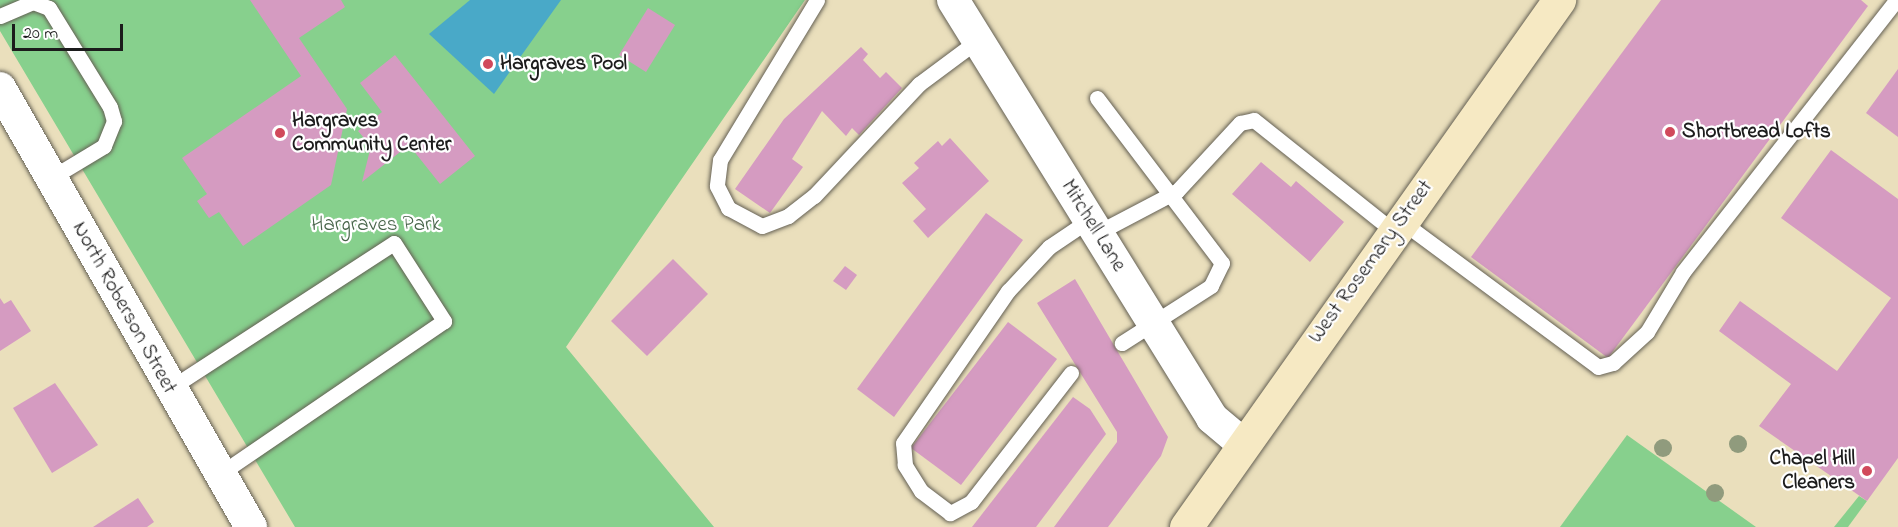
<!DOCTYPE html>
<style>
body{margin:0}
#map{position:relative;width:1898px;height:527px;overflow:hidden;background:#eadfbc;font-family:"Indie Flower",sans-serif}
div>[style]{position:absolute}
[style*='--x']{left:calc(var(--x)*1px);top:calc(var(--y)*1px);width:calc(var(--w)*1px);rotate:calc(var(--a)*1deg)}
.green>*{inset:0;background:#87d08d}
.water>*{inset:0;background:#49a9c8}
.building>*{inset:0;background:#d59bc1}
.roads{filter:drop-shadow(0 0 2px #646054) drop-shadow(0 0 2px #646054)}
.lane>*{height:15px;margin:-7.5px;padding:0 7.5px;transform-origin:7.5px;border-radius:7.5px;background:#fff}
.street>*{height:32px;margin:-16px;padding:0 16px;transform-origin:16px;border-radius:16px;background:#fff}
.secondary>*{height:33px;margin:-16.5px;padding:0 16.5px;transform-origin:16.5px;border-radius:16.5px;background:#f6e9c3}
.trees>*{width:18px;height:18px;margin:-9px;border-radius:50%;background:#909b7d}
.dots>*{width:16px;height:16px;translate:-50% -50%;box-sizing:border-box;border:3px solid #fff;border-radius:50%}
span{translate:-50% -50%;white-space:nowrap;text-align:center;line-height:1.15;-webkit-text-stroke:4.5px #fff;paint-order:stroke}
.poi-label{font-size:21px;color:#1c1c1c;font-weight:700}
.left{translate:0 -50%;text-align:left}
.right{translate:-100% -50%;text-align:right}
.park-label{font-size:21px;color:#476449}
.street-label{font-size:21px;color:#1c1c1c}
.scale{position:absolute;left:12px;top:24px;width:111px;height:27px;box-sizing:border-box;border:3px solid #1c1c1c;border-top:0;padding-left:8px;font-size:18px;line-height:21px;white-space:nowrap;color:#1c1c1c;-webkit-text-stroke:4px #fff;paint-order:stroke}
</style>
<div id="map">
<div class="green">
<div style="clip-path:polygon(0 0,805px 0,566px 347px,714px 527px,295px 527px,0 31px)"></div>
<div style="clip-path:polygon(1627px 435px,1756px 527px,1560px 527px)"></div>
<div style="clip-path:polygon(1859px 496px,1867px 501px,1848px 527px,1834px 527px)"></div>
</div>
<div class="water">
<div style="clip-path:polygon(470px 0,561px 0,494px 94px,429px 34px)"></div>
</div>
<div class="building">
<div style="clip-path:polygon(250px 0,341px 0,345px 7px,299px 38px,347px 109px,331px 185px,243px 246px,219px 212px,209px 218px,202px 208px,197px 201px,207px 194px,182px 158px,301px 76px)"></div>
<div style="clip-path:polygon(1661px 0,1861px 0,1868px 6px,1608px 358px,1471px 257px)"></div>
<div style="clip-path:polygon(648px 8px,675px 25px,646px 72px,619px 55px)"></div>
<div style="clip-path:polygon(861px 47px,868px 54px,863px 60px,880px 78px,886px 72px,902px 88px,859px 135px,852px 128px,846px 136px,822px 111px,792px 159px,803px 167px,770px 213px,735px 189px,784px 119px)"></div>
<div style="clip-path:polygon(395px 55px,475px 156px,440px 184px,409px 145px,362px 182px,371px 146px,358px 131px,382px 112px,360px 83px)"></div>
<div style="clip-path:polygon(1898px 69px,1898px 137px,1866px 113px)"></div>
<div style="clip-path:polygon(950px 138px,989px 181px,928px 238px,913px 221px,926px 209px,902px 183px,919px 168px,914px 163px,938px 141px,942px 146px)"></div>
<div style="clip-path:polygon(1831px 150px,1898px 199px,1898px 458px,1867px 501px,1759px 426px,1791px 384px,1719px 331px,1740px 301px,1837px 371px,1891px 298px,1781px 218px)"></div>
<div style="clip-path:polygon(1261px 162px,1291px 187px,1296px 181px,1344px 222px,1310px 262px,1232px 194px)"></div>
<div style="clip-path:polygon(986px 213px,1023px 240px,894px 417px,857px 389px)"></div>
<div style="clip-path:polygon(673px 259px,708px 294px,647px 356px,611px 321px)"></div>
<div style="clip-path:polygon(845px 266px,857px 275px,846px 290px,833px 281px)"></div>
<div style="clip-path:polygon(1075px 279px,1168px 437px,1161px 456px,1108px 527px,1054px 527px,1117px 442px,1117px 432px,1037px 303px)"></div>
<div style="clip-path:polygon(0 298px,4px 304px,11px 300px,31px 331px,0 351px)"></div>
<div style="clip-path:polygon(1008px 322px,1057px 359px,961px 485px,911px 448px)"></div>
<div style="clip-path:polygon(55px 383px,98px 445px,52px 473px,13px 408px)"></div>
<div style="clip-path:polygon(1073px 397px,1090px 409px,1106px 434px,1036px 527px,972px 527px)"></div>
<div style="clip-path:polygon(138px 498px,154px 522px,147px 527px,93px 527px)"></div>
</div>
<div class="roads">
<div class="lane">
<div style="--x:817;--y:0;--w:187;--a:121.2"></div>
<div style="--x:720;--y:160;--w:26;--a:97"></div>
<div style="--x:717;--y:186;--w:25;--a:63"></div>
<div style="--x:728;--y:208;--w:38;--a:28"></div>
<div style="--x:762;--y:226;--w:28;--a:-21"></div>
<div style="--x:788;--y:216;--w:33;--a:-38"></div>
<div style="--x:814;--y:196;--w:154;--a:-46.8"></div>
<div style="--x:919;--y:84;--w:72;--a:-36.6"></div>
<div style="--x:0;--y:16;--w:36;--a:-23"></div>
<div style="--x:33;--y:2;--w:17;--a:21"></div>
<div style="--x:49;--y:8;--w:116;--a:58.4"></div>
<div style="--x:110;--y:107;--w:15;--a:74"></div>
<div style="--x:114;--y:121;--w:27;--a:112"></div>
<div style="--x:104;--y:146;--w:62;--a:148.9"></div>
<div style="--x:1097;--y:98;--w:207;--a:52.9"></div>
<div style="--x:1222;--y:263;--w:25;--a:116"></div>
<div style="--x:1211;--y:286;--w:106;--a:147.4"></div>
<div style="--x:1401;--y:221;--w:245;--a:36.5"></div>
<div style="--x:1598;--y:367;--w:16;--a:-15"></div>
<div style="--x:1613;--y:363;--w:46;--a:-42.4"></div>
<div style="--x:1647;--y:332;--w:70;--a:-59"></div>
<div style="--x:1683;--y:272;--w:345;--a:-51.9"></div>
<div style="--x:1097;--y:233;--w:90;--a:-27.7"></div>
<div style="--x:1177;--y:191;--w:93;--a:-47.2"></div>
<div style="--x:1240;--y:123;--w:14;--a:-12"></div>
<div style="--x:1254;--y:120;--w:178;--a:38.6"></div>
<div style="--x:1071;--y:373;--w:163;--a:127.8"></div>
<div style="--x:971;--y:502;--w:24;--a:152"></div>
<div style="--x:950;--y:513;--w:36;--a:-143"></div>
<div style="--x:921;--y:491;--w:31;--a:-122"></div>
<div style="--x:905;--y:465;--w:22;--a:-95"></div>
<div style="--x:903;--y:443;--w:185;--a:-55.4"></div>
<div style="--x:1008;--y:291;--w:60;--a:-47"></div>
<div style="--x:1049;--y:247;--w:48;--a:-34"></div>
<div style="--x:169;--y:389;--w:268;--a:-33"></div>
<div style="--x:394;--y:243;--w:93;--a:57.3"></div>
<div style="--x:444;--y:321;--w:273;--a:145.7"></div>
</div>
<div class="street">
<div style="--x:953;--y:0;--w:492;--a:58.2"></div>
<div style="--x:1212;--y:418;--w:40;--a:40"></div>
<div style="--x:0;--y:88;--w:506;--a:60.24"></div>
</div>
<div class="secondary">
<div style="--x:1186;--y:527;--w:646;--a:-54.71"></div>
</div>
</div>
<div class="trees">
<div style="left:1738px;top:444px"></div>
<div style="left:1663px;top:448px"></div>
<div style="left:1715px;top:493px"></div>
</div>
<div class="dots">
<div style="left:488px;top:64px;background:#d1495b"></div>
<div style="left:1670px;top:132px;background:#d1495b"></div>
<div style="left:280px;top:133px;background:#d1495b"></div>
<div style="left:1867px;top:471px;background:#d1495b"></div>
</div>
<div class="poi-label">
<span class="left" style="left:500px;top:64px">Hargraves Pool</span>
<span class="left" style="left:292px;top:133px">Hargraves<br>Community Center</span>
<span class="left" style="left:1682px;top:132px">Shortbread Lofts</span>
<span class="right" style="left:1855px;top:471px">Chapel Hill<br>Cleaners</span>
</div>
<div class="park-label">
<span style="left:376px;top:225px">Hargraves Park</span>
</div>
<div class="street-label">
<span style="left:1093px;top:226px;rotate:58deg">Mitchell Lane</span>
<span style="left:1371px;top:262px;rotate:-54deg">West Rosemary Street</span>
<span style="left:124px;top:308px;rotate:61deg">North Roberson Street</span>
</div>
<div class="scale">20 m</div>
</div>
